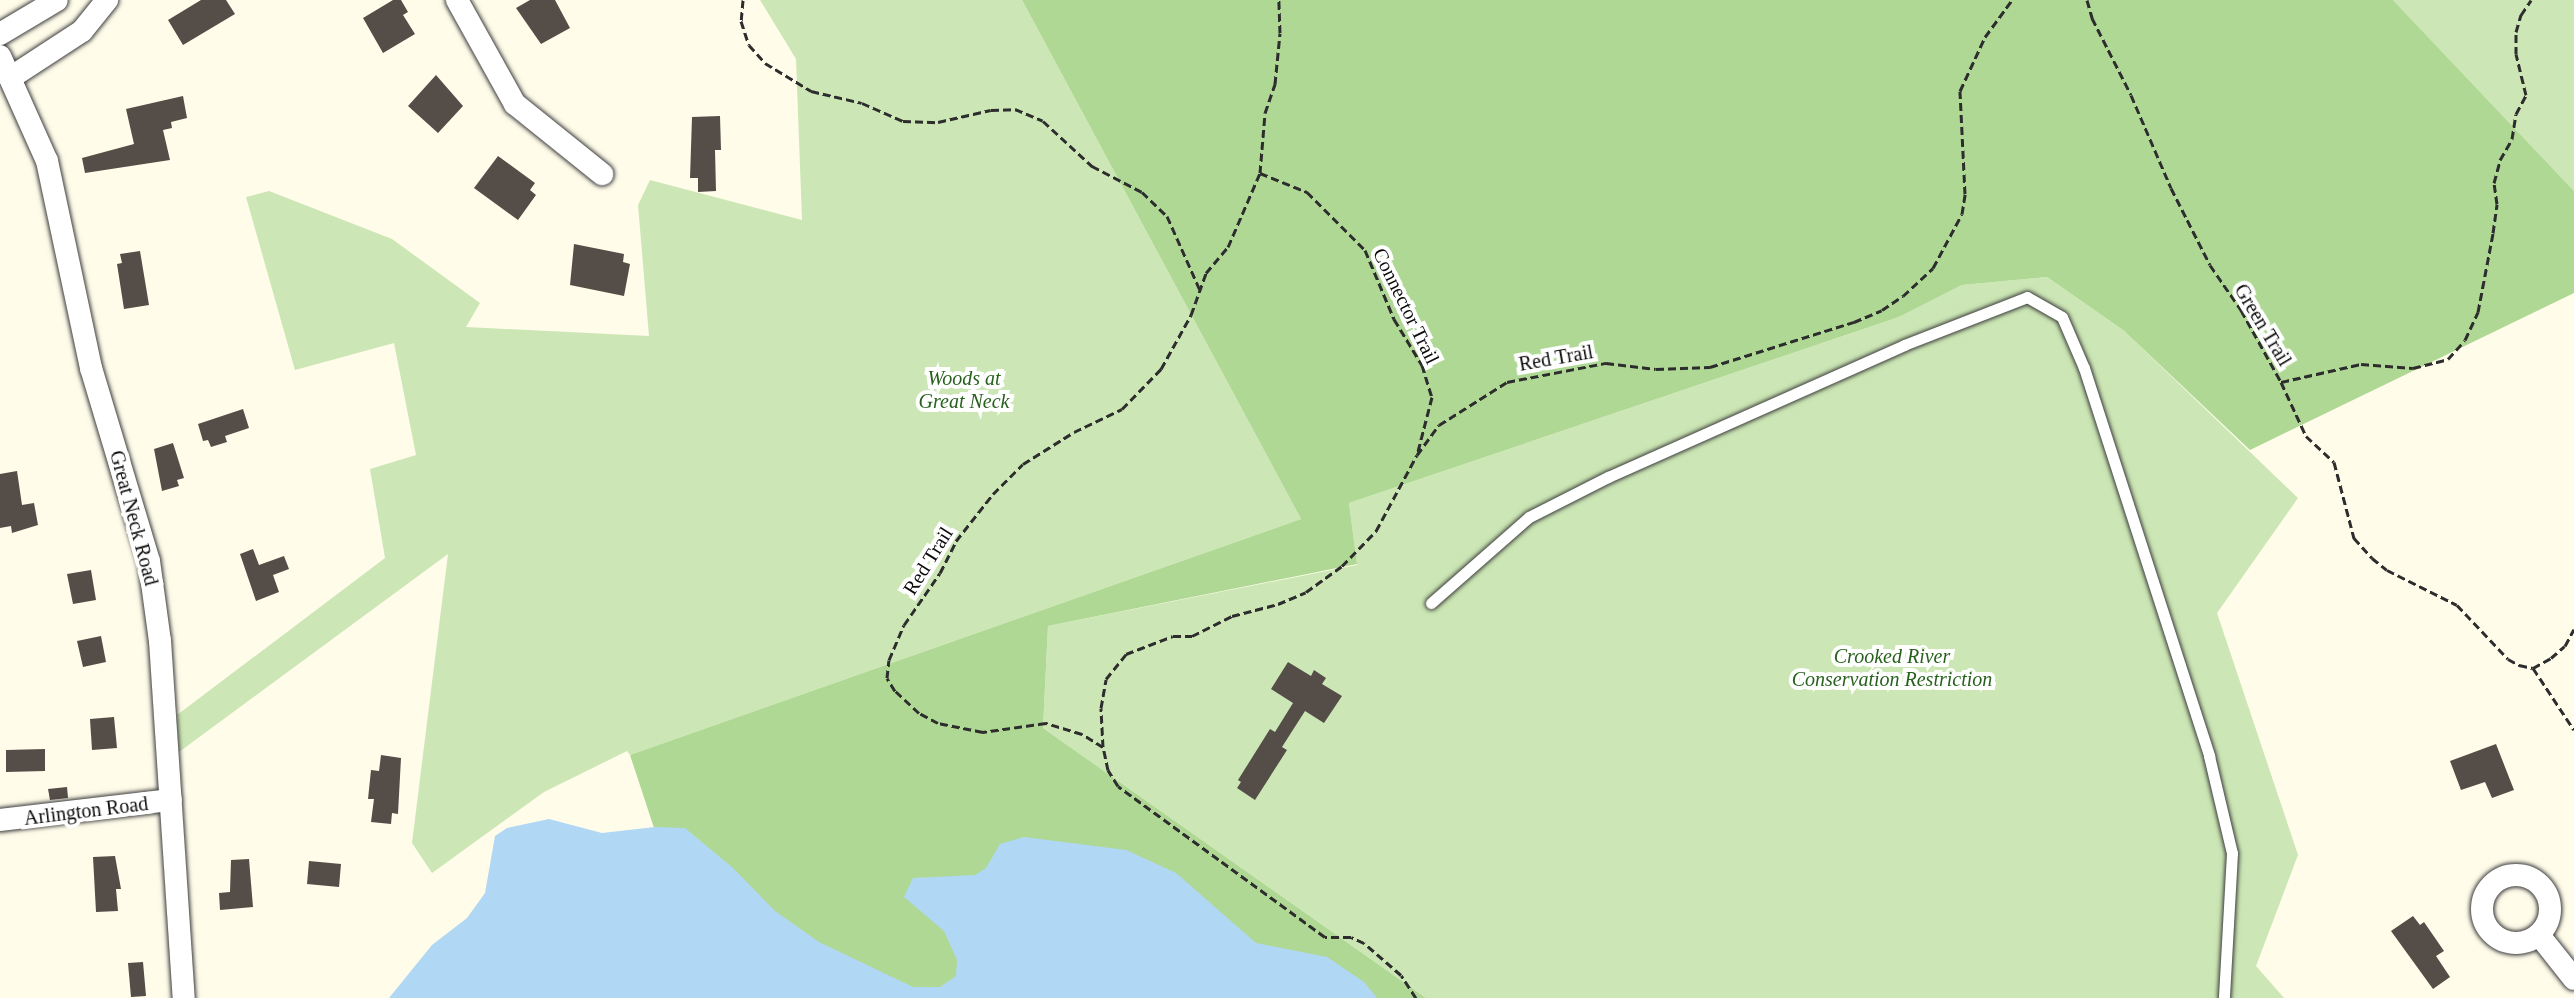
<!DOCTYPE html>
<style>
body{margin:0}
#map{position:relative;width:2574px;height:998px;overflow:hidden;background:#fffcea;font-family:"Times New Roman",serif}
div>[style]{position:absolute}
[style*='--x']{left:calc(var(--x)*1px);top:calc(var(--y)*1px);width:calc(var(--w)*1px);rotate:calc(var(--a)*1deg)}
.green>*{inset:0;background:#cce7b5}
.forest>*{inset:0;background:#afd895}
.water>*{inset:0;background:#b0d7f4}
.building>*{inset:0;background:#544d48}
.path>*{height:3px;margin-top:-1.5px;transform-origin:0;background:repeating-linear-gradient(90deg,#2d2d2d 0 8px,transparent 0 12px)}
.roads{filter:drop-shadow(0 0 2px #3e3e3e) drop-shadow(0 0 2px #3e3e3e)}
.service>*{height:11px;margin:-5.5px;padding:0 5.5px;transform-origin:5.5px;border-radius:5.5px;background:#fff}
.minor>*{height:22px;margin:-11px;padding:0 11px;transform-origin:11px;border-radius:11px;background:#fff}
.minor>.ring{margin:-11px;padding:0;box-sizing:content-box;background:none;border:22px solid #fff;border-radius:50%}
span{translate:-50% -50%;white-space:nowrap;text-align:center;line-height:1.15;-webkit-text-stroke:8px #fff;paint-order:stroke}
.street-label{font-size:20px;color:#0b0b0b}
.park-label{font-size:20px;color:#28611e;font-style:italic}
</style>
<div id="map">
<div class="green">
<div style="clip-path:polygon(760px 0,1022px 0,1301px 519px,630px 755px,627px 751px,544px 792px,432px 873px,412px 843px,448px 554px,179px 752px,177px 715px,385px 558px,370px 469px,416px 455px,394px 343px,295px 370px,246px 197px,269px 191px,392px 239px,480px 303px,466px 327px,649px 336px,638px 205px,650px 180px,802px 220px,796px 59px)"></div>
<div style="clip-path:polygon(2393px 0,2574px 0,2574px 191px)"></div>
<div style="clip-path:polygon(2047px 277px,2123px 330px,2298px 498px,2217px 613px,2298px 855px,2256px 966px,2284px 998px,1426px 998px,1043px 728px,1048px 626px,1357px 565px,1349px 503px,1899px 317px,1962px 285px)"></div>
</div>
<div class="forest">
<div style="clip-path:polygon(1022px 0,2393px 0,2574px 191px,2574px 293px,2250px 450px,2123px 330px,2047px 277px,1962px 285px,1899px 317px,1349px 503px,1357px 564px,1048px 626px,1043px 728px,1426px 998px,710px 998px,630px 755px,1301px 519px)"></div>
</div>
<div class="water">
<div style="clip-path:polygon(549px 819px,602px 833px,655px 827px,685px 828px,733px 868px,775px 911px,819px 942px,913px 987px,940px 987px,956px 976px,957px 960px,944px 931px,904px 897px,913px 878px,975px 875px,986px 868px,1000px 844px,1024px 837px,1126px 850px,1176px 873px,1256px 943px,1327px 957px,1364px 982px,1377px 998px,389px 998px,432px 945px,467px 918px,485px 893px,495px 836px,507px 828px)"></div>
</div>
<div class="building">
<div style="clip-path:polygon(201px 0,226px 0,235px 14px,183px 45px,168px 20px)"></div>
<div style="clip-path:polygon(393px 0,401px 0,408px 12px,403px 15px,415px 34px,383px 53px,363px 18px)"></div>
<div style="clip-path:polygon(530px 0,555px 0,570px 28px,541px 44px,516px 8px)"></div>
<div style="clip-path:polygon(436px 75px,463px 106px,438px 133px,408px 106px)"></div>
<div style="clip-path:polygon(183px 96px,187px 118px,171px 122px,172px 128px,163px 130px,170px 160px,85px 173px,82px 158px,134px 144px,126px 109px)"></div>
<div style="clip-path:polygon(720px 116px,721px 150px,715px 150px,716px 191px,698px 192px,698px 178px,690px 178px,692px 117px)"></div>
<div style="clip-path:polygon(498px 156px,535px 183px,530px 190px,536px 195px,518px 220px,474px 188px)"></div>
<div style="clip-path:polygon(574px 244px,624px 254px,623px 262px,630px 264px,624px 296px,570px 285px)"></div>
<div style="clip-path:polygon(140px 251px,149px 305px,124px 309px,117px 264px,122px 263px,120px 254px)"></div>
<div style="clip-path:polygon(243px 409px,249px 428px,225px 436px,227px 442px,211px 447px,208px 440px,203px 441px,198px 424px)"></div>
<div style="clip-path:polygon(173px 443px,184px 478px,177px 480px,179px 486px,162px 491px,154px 449px)"></div>
<div style="clip-path:polygon(17px 471px,22px 505px,34px 503px,38px 525px,12px 533px,11px 526px,0 528px,0 474px)"></div>
<div style="clip-path:polygon(253px 549px,259px 565px,284px 556px,289px 569px,273px 575px,279px 592px,256px 601px,240px 554px)"></div>
<div style="clip-path:polygon(91px 570px,96px 600px,73px 604px,67px 574px)"></div>
<div style="clip-path:polygon(101px 636px,106px 662px,83px 667px,77px 641px)"></div>
<div style="clip-path:polygon(1288px 662px,1311px 676px,1314px 670px,1326px 678px,1322px 684px,1342px 696px,1324px 723px,1305px 711px,1282px 747px,1287px 750px,1255px 800px,1237px 788px,1241px 782px,1238px 780px,1270px 729px,1275px 732px,1293px 703px,1271px 689px)"></div>
<div style="clip-path:polygon(114px 717px,117px 748px,92px 750px,90px 719px)"></div>
<div style="clip-path:polygon(2496px 744px,2514px 790px,2492px 798px,2485px 782px,2461px 790px,2450px 761px)"></div>
<div style="clip-path:polygon(45px 749px,45px 771px,6px 772px,6px 750px)"></div>
<div style="clip-path:polygon(381px 755px,401px 758px,398px 814px,392px 813px,391px 824px,371px 822px,374px 799px,368px 799px,371px 770px,379px 771px)"></div>
<div style="clip-path:polygon(67px 787px,68px 798px,50px 800px,48px 789px)"></div>
<div style="clip-path:polygon(115px 856px,121px 889px,116px 889px,118px 911px,96px 912px,93px 857px)"></div>
<div style="clip-path:polygon(249px 859px,253px 907px,220px 910px,219px 893px,230px 892px,231px 860px)"></div>
<div style="clip-path:polygon(309px 861px,341px 864px,339px 887px,307px 884px)"></div>
<div style="clip-path:polygon(2413px 916px,2420px 925px,2424px 922px,2444px 951px,2436px 956px,2450px 977px,2433px 989px,2391px 931px)"></div>
<div style="clip-path:polygon(143px 962px,146px 996px,131px 997px,128px 963px)"></div>
</div>
<div class="path">
<div style="--x:743;--y:0;--w:21;--a:95"></div>
<div style="--x:741;--y:21;--w:25;--a:72"></div>
<div style="--x:749;--y:45;--w:24;--a:48"></div>
<div style="--x:765;--y:63;--w:54;--a:31.3"></div>
<div style="--x:811;--y:91;--w:52;--a:13.2"></div>
<div style="--x:862;--y:103;--w:45;--a:23.7"></div>
<div style="--x:903;--y:121;--w:35;--a:2"></div>
<div style="--x:938;--y:122;--w:54;--a:-12.8"></div>
<div style="--x:991;--y:110;--w:24;--a:-2"></div>
<div style="--x:1015;--y:109;--w:30;--a:23"></div>
<div style="--x:1043;--y:121;--w:67;--a:42.6"></div>
<div style="--x:1092;--y:166;--w:56;--a:27.5"></div>
<div style="--x:1142;--y:192;--w:35;--a:44"></div>
<div style="--x:1167;--y:216;--w:81;--a:66"></div>
<div style="--x:2087;--y:0;--w:19;--a:74"></div>
<div style="--x:2092;--y:18;--w:86;--a:63.1"></div>
<div style="--x:2131;--y:95;--w:101;--a:66.7"></div>
<div style="--x:2171;--y:188;--w:86;--a:63.1"></div>
<div style="--x:2210;--y:265;--w:55;--a:55.4"></div>
<div style="--x:2241;--y:310;--w:82;--a:60.9"></div>
<div style="--x:2281;--y:382;--w:82;--a:-12.7"></div>
<div style="--x:2361;--y:364;--w:52;--a:4.4"></div>
<div style="--x:2413;--y:368;--w:36;--a:-14"></div>
<div style="--x:2448;--y:359;--w:25;--a:-48"></div>
<div style="--x:2465;--y:340;--w:31;--a:-65"></div>
<div style="--x:2478;--y:312;--w:80;--a:-79.2"></div>
<div style="--x:2493;--y:233;--w:29;--a:-82"></div>
<div style="--x:2497;--y:204;--w:21;--a:-98"></div>
<div style="--x:2494;--y:183;--w:24;--a:-75"></div>
<div style="--x:2500;--y:160;--w:24;--a:-60"></div>
<div style="--x:2512;--y:139;--w:25;--a:-81"></div>
<div style="--x:2516;--y:114;--w:21;--a:-62"></div>
<div style="--x:2526;--y:95;--w:42;--a:-103.7"></div>
<div style="--x:2516;--y:54;--w:22;--a:-90"></div>
<div style="--x:2516;--y:32;--w:18;--a:-74"></div>
<div style="--x:2521;--y:15;--w:18;--a:-56"></div>
<div style="--x:1260;--y:173;--w:51;--a:22"></div>
<div style="--x:1307;--y:192;--w:82;--a:45"></div>
<div style="--x:1365;--y:250;--w:75;--a:67.2"></div>
<div style="--x:1394;--y:319;--w:54;--a:58.7"></div>
<div style="--x:1422;--y:365;--w:34;--a:73"></div>
<div style="--x:1432;--y:397;--w:60;--a:104.5"></div>
<div style="--x:2281;--y:382;--w:60;--a:65.2"></div>
<div style="--x:2306;--y:436;--w:38;--a:43"></div>
<div style="--x:2334;--y:462;--w:79;--a:75.3"></div>
<div style="--x:2354;--y:538;--w:27;--a:48"></div>
<div style="--x:2372;--y:558;--w:19;--a:39"></div>
<div style="--x:2387;--y:570;--w:78;--a:26.6"></div>
<div style="--x:2457;--y:605;--w:74;--a:46.6"></div>
<div style="--x:2508;--y:659;--w:13;--a:29"></div>
<div style="--x:2519;--y:665;--w:14;--a:12"></div>
<div style="--x:2533;--y:668;--w:21;--a:-29"></div>
<div style="--x:2551;--y:658;--w:18;--a:-41"></div>
<div style="--x:2565;--y:646;--w:19;--a:-62"></div>
<div style="--x:2533;--y:668;--w:74;--a:56.5"></div>
<div style="--x:1103;--y:747;--w:25;--a:-148"></div>
<div style="--x:1082;--y:734;--w:38;--a:-163"></div>
<div style="--x:1046;--y:723;--w:64;--a:171.9"></div>
<div style="--x:983;--y:732;--w:46;--a:-168.7"></div>
<div style="--x:938;--y:723;--w:21;--a:-152"></div>
<div style="--x:919;--y:713;--w:33;--a:-137"></div>
<div style="--x:895;--y:691;--w:15;--a:-122"></div>
<div style="--x:887;--y:678;--w:18;--a:-84"></div>
<div style="--x:889;--y:660;--w:38;--a:-67"></div>
<div style="--x:904;--y:625;--w:63;--a:-55.3"></div>
<div style="--x:940;--y:573;--w:36;--a:-63"></div>
<div style="--x:956;--y:541;--w:60;--a:-51.8"></div>
<div style="--x:993;--y:494;--w:42;--a:-45"></div>
<div style="--x:1023;--y:464;--w:60;--a:-32.1"></div>
<div style="--x:1074;--y:432;--w:53;--a:-25.6"></div>
<div style="--x:1122;--y:409;--w:56;--a:-45.7"></div>
<div style="--x:1161;--y:369;--w:62;--a:-60.9"></div>
<div style="--x:1191;--y:315;--w:45;--a:-70.3"></div>
<div style="--x:1206;--y:273;--w:34;--a:-50"></div>
<div style="--x:1228;--y:247;--w:81;--a:-66.6"></div>
<div style="--x:1260;--y:173;--w:60;--a:-85.2"></div>
<div style="--x:1265;--y:113;--w:31;--a:-71"></div>
<div style="--x:1275;--y:84;--w:51;--a:-84.4"></div>
<div style="--x:1280;--y:33;--w:33;--a:-92"></div>
<div style="--x:1416;--y:998;--w:27;--a:-123"></div>
<div style="--x:1401;--y:975;--w:49;--a:-139.1"></div>
<div style="--x:1364;--y:943;--w:14;--a:-155"></div>
<div style="--x:1351;--y:937;--w:26;--a:180"></div>
<div style="--x:1325;--y:937;--w:256;--a:-143.9"></div>
<div style="--x:1118;--y:786;--w:19;--a:-122"></div>
<div style="--x:1108;--y:770;--w:24;--a:-102"></div>
<div style="--x:1103;--y:747;--w:39;--a:-93"></div>
<div style="--x:1101;--y:708;--w:29;--a:-80"></div>
<div style="--x:1106;--y:679;--w:32;--a:-51"></div>
<div style="--x:1126;--y:654;--w:50;--a:-21"></div>
<div style="--x:1173;--y:636;--w:19;--a:0"></div>
<div style="--x:1192;--y:636;--w:45;--a:-26.6"></div>
<div style="--x:1232;--y:616;--w:48;--a:-14.6"></div>
<div style="--x:1278;--y:604;--w:30;--a:-23"></div>
<div style="--x:1306;--y:592;--w:44;--a:-35.8"></div>
<div style="--x:1342;--y:566;--w:49;--a:-45.8"></div>
<div style="--x:1376;--y:531;--w:86;--a:-61.7"></div>
<div style="--x:1417;--y:455;--w:37;--a:-54"></div>
<div style="--x:1439;--y:425;--w:80;--a:-32.3"></div>
<div style="--x:1507;--y:382;--w:101;--a:-10.9"></div>
<div style="--x:1606;--y:363;--w:50;--a:6.8"></div>
<div style="--x:1656;--y:369;--w:54;--a:-2.1"></div>
<div style="--x:1710;--y:367;--w:151;--a:-17.4"></div>
<div style="--x:1854;--y:322;--w:30;--a:-23"></div>
<div style="--x:1882;--y:310;--w:25;--a:-34"></div>
<div style="--x:1903;--y:296;--w:41;--a:-43"></div>
<div style="--x:1933;--y:268;--w:61;--a:-61.8"></div>
<div style="--x:1962;--y:214;--w:20;--a:-81"></div>
<div style="--x:1965;--y:194;--w:103;--a:-92.8"></div>
<div style="--x:1960;--y:91;--w:60;--a:-65.2"></div>
<div style="--x:1985;--y:37;--w:46;--a:-53.9"></div>
</div>
<div class="roads">
<div class="service">
<div style="--x:1431;--y:603;--w:130;--a:-41.3"></div>
<div style="--x:1529;--y:517;--w:89;--a:-26.9"></div>
<div style="--x:1608;--y:477;--w:324;--a:-24"></div>
<div style="--x:1904;--y:345;--w:132;--a:-21.3"></div>
<div style="--x:2027;--y:297;--w:40;--a:29.7"></div>
<div style="--x:2062;--y:317;--w:56;--a:66.7"></div>
<div style="--x:2084;--y:368;--w:408;--a:72.1"></div>
<div style="--x:2209;--y:756;--w:100;--a:76.7"></div>
<div style="--x:2232;--y:853;--w:145;--a:93.2"></div>
</div>
<div class="minor">
<div style="--x:457;--y:0;--w:119;--a:60.9"></div>
<div style="--x:515;--y:104;--w:112;--a:38.8"></div>
<div style="--x:0;--y:34;--w:66;--a:-30.8"></div>
<div style="--x:0;--y:56;--w:115;--a:65.9"></div>
<div style="--x:47;--y:161;--w:212;--a:78"></div>
<div style="--x:91;--y:368;--w:202;--a:73.3"></div>
<div style="--x:149;--y:561;--w:81;--a:82.2"></div>
<div style="--x:160;--y:641;--w:358;--a:86.2"></div>
<div style="--x:10;--y:78;--w:86;--a:-33.1"></div>
<div style="--x:82;--y:31;--w:40;--a:-51"></div>
<div style="--x:0;--y:820;--w:172;--a:-6.7"></div>
<div class="ring" style="left:2482px;top:875px;width:46px;height:46px"></div>
<div style="--x:2539;--y:935;--w:56;--a:51.5"></div>
</div>
</div>
<div class="street-label">
<span style="left:1406px;top:306px;rotate:64deg">Connector Trail</span>
<span style="left:2263px;top:325px;rotate:59deg">Green Trail</span>
<span style="left:1556px;top:358px;rotate:-10deg">Red Trail</span>
<span style="left:134px;top:518px;rotate:75deg">Great Neck Road</span>
<span style="left:928px;top:561px;rotate:-58deg">Red Trail</span>
<span style="left:86px;top:811px;rotate:-7deg">Arlington Road</span>
</div>
<div class="park-label">
<span style="left:964px;top:390px">Woods at<br>Great Neck</span>
<span style="left:1892px;top:668px">Crooked River<br>Conservation Restriction</span>
</div>
</div>
